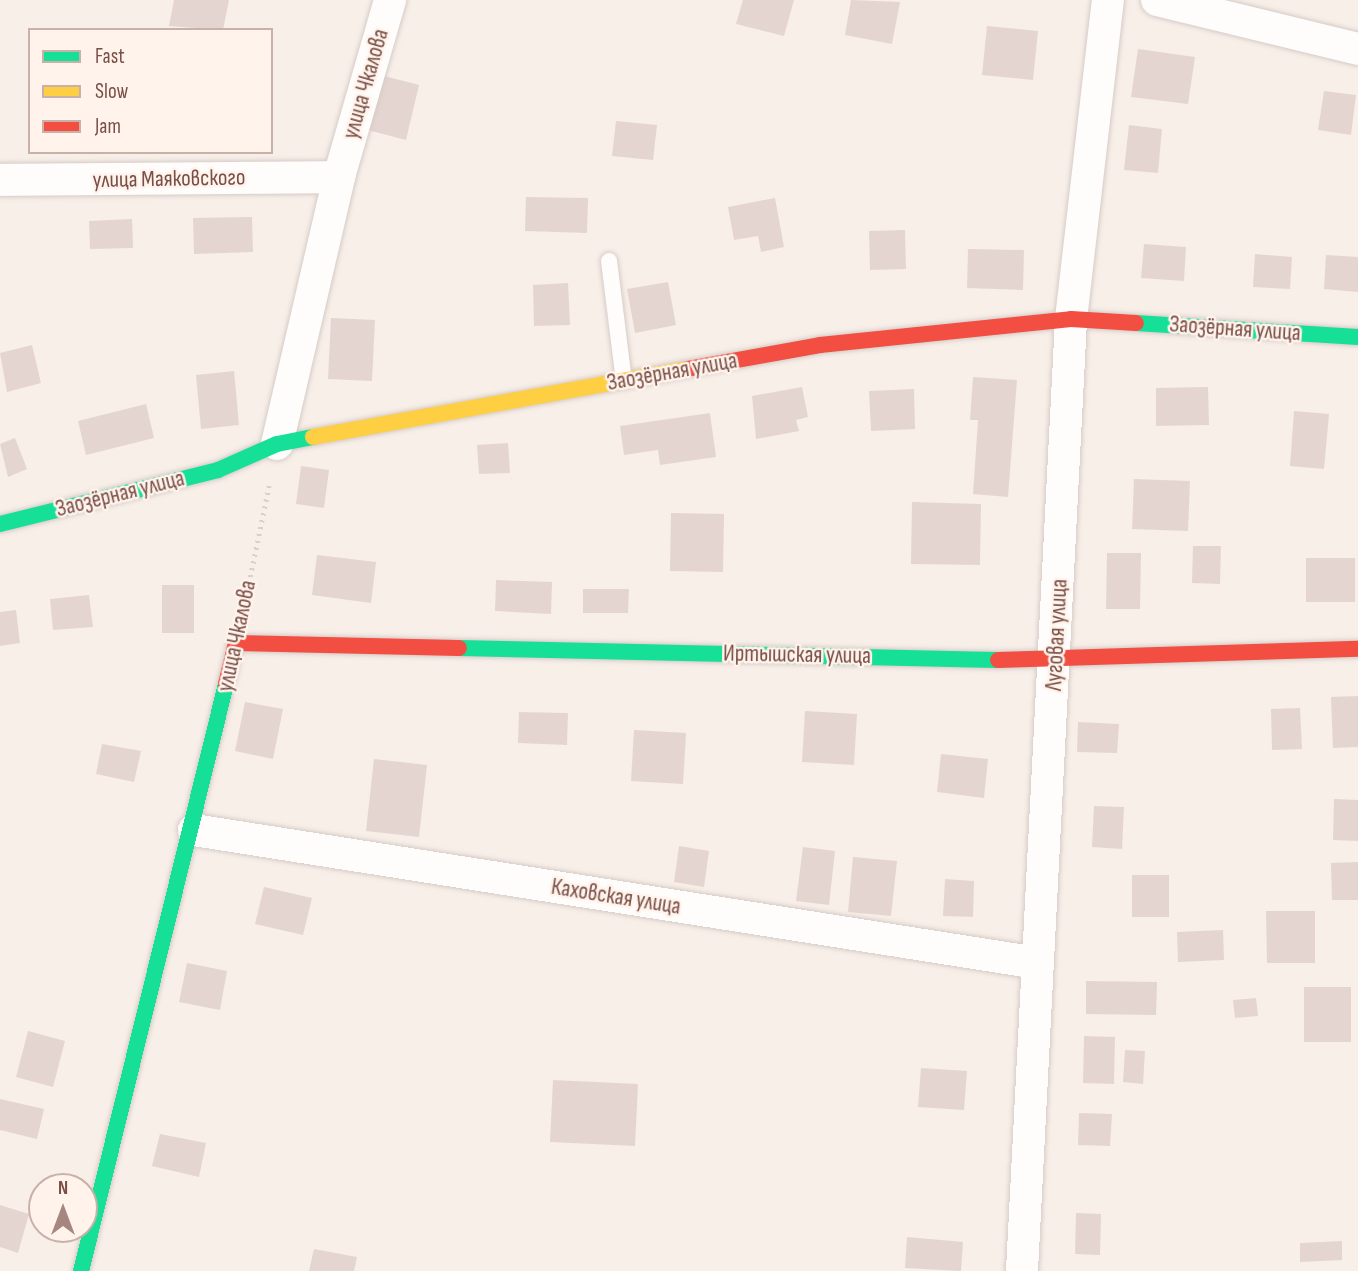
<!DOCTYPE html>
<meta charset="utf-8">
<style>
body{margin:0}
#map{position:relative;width:1358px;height:1271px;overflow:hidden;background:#f8efe9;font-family:"Sofia Sans Condensed",sans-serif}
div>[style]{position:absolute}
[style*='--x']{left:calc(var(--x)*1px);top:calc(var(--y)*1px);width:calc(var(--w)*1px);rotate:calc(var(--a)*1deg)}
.building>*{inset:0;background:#e5d5d0}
.path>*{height:4.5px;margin-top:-2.25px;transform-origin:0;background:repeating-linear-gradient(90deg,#dacfcb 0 2px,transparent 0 7px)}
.roads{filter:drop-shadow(0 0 2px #d6cbc6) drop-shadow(0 0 2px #d6cbc6)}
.lane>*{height:16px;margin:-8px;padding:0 8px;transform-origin:8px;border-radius:8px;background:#fefdfc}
.street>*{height:32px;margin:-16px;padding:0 16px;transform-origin:16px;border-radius:16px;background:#fefdfc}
.fast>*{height:16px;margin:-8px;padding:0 8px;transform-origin:8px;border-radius:8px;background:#16e098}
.slow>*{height:16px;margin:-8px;padding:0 8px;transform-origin:8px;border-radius:8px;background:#ffcf43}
.jam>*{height:16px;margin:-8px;padding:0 8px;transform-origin:8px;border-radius:8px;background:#f24e42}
span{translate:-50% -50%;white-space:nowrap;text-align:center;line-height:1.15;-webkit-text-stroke:5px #fff3eb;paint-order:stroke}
.street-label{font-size:23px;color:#784f47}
.legend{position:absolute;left:28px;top:28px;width:245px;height:126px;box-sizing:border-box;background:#fff3eb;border:2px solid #c9b1a9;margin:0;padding:9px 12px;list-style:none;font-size:21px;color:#784f47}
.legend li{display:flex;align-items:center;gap:14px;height:35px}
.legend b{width:35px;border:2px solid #c9b1a9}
.north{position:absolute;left:28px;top:1173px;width:70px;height:70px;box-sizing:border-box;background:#fff3eb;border:2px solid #c9b1a9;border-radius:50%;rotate:0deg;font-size:19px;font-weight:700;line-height:28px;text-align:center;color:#784f47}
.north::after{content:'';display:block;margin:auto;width:24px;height:32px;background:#a58780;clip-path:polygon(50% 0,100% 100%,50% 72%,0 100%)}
</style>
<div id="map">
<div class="building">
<div style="clip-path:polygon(174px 0,229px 0,223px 30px,169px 26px)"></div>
<div style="clip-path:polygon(743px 0,794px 0,784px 36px,736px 24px)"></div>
<div style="clip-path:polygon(851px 0,900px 2px,892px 44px,845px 35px)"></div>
<div style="clip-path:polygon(987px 26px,1038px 31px,1033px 80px,982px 75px)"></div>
<div style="clip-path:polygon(1138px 49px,1195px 57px,1188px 104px,1131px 97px)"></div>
<div style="clip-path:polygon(377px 74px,419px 85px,406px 140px,364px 129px)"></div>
<div style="clip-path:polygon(1324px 91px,1356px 95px,1351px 135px,1318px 130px)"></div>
<div style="clip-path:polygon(616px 121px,657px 125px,653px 160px,612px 156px)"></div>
<div style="clip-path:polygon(1129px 125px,1162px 129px,1158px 173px,1124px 170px)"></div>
<div style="clip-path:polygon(526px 197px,588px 198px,587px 233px,525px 231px)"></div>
<div style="clip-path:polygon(775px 198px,784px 247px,761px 252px,758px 236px,734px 240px,728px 207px)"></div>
<div style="clip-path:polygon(252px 217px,253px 252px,194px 254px,193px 218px)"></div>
<div style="clip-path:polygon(132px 219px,133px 248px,90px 249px,89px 221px)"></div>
<div style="clip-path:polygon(905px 230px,906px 269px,870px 270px,869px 231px)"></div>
<div style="clip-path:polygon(1144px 244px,1186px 247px,1184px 281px,1141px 278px)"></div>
<div style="clip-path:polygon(968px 249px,1024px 250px,1023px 290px,967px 288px)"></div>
<div style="clip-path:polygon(1255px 254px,1292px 257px,1290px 289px,1253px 287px)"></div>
<div style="clip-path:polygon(1326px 255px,1358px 257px,1358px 292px,1324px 289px)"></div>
<div style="clip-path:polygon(668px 282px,676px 325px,635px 333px,627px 289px)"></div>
<div style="clip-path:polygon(568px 283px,570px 325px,534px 326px,533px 285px)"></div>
<div style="clip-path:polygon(331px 318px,375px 320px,372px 381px,328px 379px)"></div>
<div style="clip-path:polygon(32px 345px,41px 383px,7px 392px,0 353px)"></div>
<div style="clip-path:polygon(234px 371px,239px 425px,201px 429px,196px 375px)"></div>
<div style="clip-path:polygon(973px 377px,1017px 380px,1008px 497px,973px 494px,978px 420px,970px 420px)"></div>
<div style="clip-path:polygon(802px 387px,808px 417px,796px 420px,799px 431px,756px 439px,752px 396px)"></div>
<div style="clip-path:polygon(1208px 387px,1209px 425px,1156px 426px,1156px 388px)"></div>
<div style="clip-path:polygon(914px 389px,915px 429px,871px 431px,869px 391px)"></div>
<div style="clip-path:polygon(146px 404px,154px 438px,86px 455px,78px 421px)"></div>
<div style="clip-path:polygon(1294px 411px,1329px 414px,1324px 469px,1290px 466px)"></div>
<div style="clip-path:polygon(710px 413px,716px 457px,660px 465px,658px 450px,624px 455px,620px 426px)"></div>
<div style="clip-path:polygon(15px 438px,27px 469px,8px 477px,0 444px)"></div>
<div style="clip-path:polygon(508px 443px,510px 473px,479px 474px,477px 445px)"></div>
<div style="clip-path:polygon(301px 466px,329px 470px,324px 508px,296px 504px)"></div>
<div style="clip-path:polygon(1134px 479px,1190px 481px,1188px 531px,1132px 529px)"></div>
<div style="clip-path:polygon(912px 502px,981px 504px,980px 565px,911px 564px)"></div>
<div style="clip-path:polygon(671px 513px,724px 514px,723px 572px,670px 571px)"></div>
<div style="clip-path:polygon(1193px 546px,1221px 546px,1220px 584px,1192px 583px)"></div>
<div style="clip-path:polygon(1107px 553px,1141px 553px,1140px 609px,1106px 609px)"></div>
<div style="clip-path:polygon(317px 555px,376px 562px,371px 603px,312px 595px)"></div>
<div style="clip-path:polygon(1306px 558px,1355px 558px,1355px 602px,1306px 602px)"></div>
<div style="clip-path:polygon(496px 580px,552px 582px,551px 614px,495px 611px)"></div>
<div style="clip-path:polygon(162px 585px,194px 585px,194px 633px,162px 633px)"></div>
<div style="clip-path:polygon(583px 589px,629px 589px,628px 613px,583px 613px)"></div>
<div style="clip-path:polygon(89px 595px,93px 627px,53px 630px,50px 599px)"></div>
<div style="clip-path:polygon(16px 610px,20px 643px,0 646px,0 612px)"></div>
<div style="clip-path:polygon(1358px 696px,1358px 747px,1333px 748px,1331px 697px)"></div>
<div style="clip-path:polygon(245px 702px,283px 709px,273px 759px,235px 751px)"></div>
<div style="clip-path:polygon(1300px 708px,1302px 749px,1272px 750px,1271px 709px)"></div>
<div style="clip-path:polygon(805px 711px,857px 714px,854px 765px,802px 762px)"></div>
<div style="clip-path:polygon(519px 712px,568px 713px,567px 745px,518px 743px)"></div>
<div style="clip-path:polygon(1078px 722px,1119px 724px,1117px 753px,1077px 752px)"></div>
<div style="clip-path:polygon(634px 730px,686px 733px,683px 784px,631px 781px)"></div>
<div style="clip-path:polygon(102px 744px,141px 751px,134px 782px,96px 774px)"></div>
<div style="clip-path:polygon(941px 754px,988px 759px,984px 798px,937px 792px)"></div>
<div style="clip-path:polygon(374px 759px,427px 765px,419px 837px,366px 831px)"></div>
<div style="clip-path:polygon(1334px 799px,1358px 800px,1358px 841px,1333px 840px)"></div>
<div style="clip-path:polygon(1094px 806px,1124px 807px,1122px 849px,1092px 847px)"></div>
<div style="clip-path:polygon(679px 846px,709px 851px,704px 887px,674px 882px)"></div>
<div style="clip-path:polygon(803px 847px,835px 851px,829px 905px,796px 901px)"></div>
<div style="clip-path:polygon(853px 857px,897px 861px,891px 916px,848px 912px)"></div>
<div style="clip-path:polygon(1358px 862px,1358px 900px,1332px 900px,1331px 863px)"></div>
<div style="clip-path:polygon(1132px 875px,1169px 875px,1169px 917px,1132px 917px)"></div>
<div style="clip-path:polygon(945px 879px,974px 881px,973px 917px,943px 916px)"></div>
<div style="clip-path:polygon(264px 887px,312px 898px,303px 935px,255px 924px)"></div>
<div style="clip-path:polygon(1266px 911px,1315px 911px,1315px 963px,1267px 963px)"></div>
<div style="clip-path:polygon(1223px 930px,1224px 960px,1178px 962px,1177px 932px)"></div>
<div style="clip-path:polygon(187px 963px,227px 971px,220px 1010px,179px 1002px)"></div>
<div style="clip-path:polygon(1086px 981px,1157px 982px,1156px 1015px,1086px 1014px)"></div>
<div style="clip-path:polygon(1304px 987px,1351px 987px,1351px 1042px,1304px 1042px)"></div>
<div style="clip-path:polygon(1256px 998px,1258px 1016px,1235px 1018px,1233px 1000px)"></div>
<div style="clip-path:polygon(28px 1031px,65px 1041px,53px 1087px,16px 1077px)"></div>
<div style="clip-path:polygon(1084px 1036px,1115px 1037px,1114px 1084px,1083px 1083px)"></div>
<div style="clip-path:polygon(1125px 1050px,1145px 1051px,1143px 1084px,1123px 1082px)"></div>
<div style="clip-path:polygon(921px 1068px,967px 1071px,964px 1110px,918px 1107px)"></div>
<div style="clip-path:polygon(553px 1080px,638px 1084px,635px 1146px,550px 1142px)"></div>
<div style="clip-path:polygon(0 1099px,44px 1109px,37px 1139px,0 1130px)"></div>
<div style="clip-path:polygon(1079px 1113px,1112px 1114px,1110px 1146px,1078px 1145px)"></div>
<div style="clip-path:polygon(160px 1134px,206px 1143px,199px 1177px,152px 1166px)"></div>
<div style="clip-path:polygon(0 1205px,29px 1214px,18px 1253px,0 1247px)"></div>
<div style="clip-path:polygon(1076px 1213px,1101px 1214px,1100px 1255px,1075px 1254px)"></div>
<div style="clip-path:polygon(907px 1237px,963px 1242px,961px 1271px,905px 1268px)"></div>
<div style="clip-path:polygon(1342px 1241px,1342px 1260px,1300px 1262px,1300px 1243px)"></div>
<div style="clip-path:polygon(314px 1249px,357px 1257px,354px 1271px,309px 1271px)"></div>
</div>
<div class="path">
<div style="--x:243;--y:611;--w:128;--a:-78.3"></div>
</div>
<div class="roads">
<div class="lane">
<div style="--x:609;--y:261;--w:121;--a:82.9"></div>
</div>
<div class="street">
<div style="--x:1157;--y:0;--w:207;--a:13.7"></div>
<div style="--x:0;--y:180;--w:339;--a:-0.5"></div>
<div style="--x:277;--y:444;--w:274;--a:-76.9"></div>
<div style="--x:339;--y:177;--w:184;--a:-73.9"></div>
<div style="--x:194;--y:830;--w:854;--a:8.96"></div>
<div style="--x:1022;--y:1271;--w:953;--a:-87.05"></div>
<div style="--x:1071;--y:319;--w:321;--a:-83.4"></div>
</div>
<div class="fast">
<div style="--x:1136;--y:323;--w:222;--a:3.6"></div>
<div style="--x:0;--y:524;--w:225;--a:-13.9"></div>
<div style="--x:218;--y:470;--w:64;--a:-23.8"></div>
<div style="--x:277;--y:444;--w:37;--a:-11"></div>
<div style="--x:459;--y:648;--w:539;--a:1.28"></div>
<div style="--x:81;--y:1271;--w:605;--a:-76.12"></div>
</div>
<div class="slow">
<div style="--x:313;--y:437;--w:380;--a:-10.3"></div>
</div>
<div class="jam">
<div style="--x:687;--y:369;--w:135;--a:-10.2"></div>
<div style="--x:820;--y:345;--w:252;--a:-5.9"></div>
<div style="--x:1071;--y:319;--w:65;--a:3.5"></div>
<div style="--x:998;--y:660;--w:360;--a:-1.8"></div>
<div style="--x:226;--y:684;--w:42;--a:-76.3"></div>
<div style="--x:236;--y:643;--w:223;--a:1.3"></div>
</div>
</div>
<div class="street-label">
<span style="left:366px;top:84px;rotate:-74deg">улица Чкалова</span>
<span style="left:169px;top:179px;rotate:-1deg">улица Маяковского</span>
<span style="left:1235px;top:329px;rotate:4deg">Заозёрная улица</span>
<span style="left:672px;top:372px;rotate:-10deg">Заозёрная улица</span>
<span style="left:120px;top:494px;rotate:-14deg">Заозёрная улица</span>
<span style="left:1057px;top:635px;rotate:-87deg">Луговая улица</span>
<span style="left:237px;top:636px;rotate:-78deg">улица Чкалова</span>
<span style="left:797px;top:655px;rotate:1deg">Иртышская улица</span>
<span style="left:616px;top:897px;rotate:9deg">Каховская улица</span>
</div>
<ul class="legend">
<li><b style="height:9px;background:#16e098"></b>Fast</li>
<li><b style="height:9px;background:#ffcf43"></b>Slow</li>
<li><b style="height:9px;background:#f24e42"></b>Jam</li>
</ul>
<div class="north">N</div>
</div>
